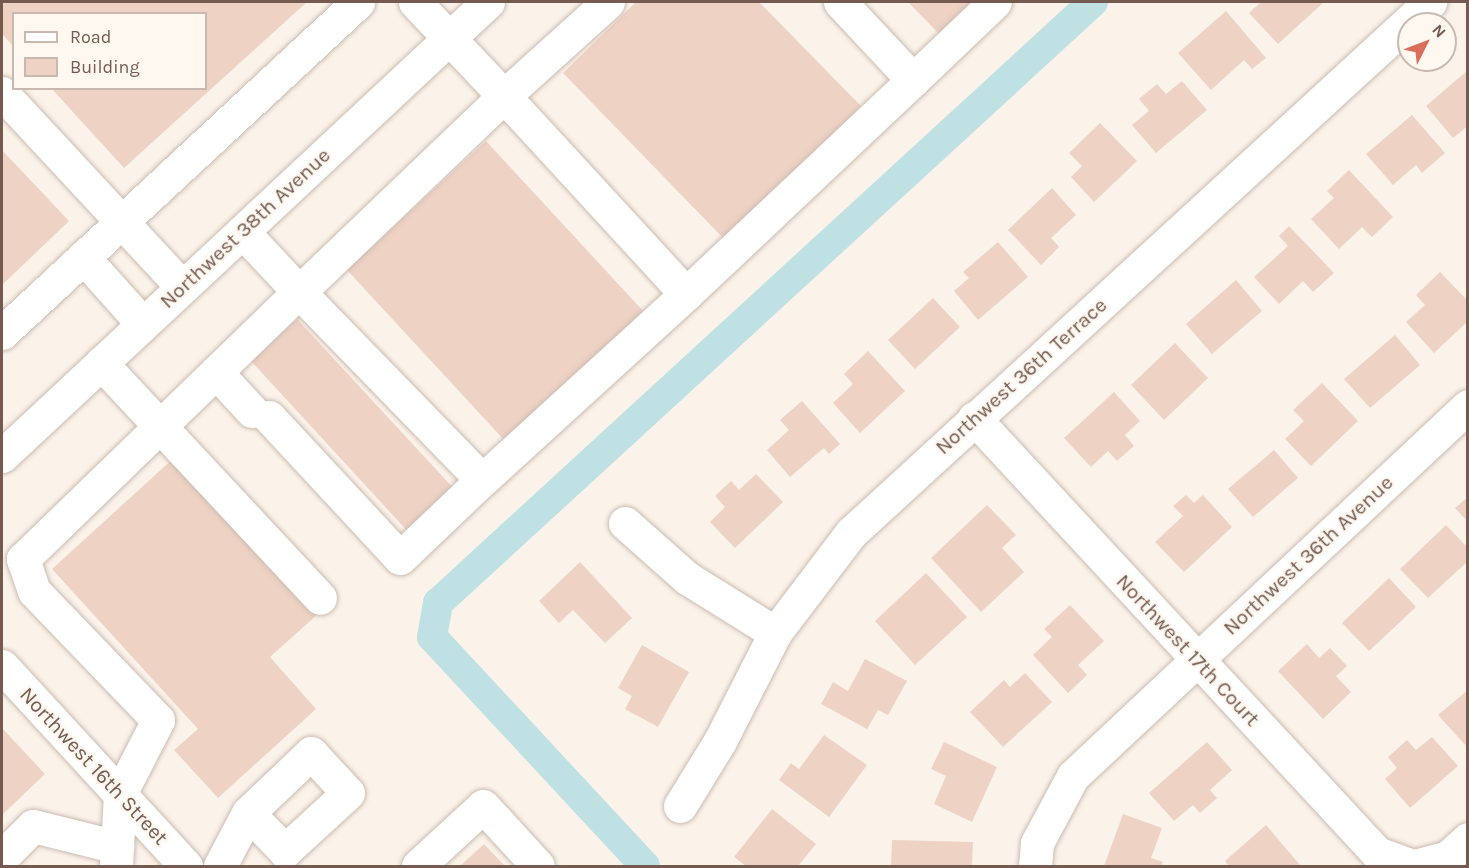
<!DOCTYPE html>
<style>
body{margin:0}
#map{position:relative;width:1469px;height:868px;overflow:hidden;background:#fbf3ea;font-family:Karla,sans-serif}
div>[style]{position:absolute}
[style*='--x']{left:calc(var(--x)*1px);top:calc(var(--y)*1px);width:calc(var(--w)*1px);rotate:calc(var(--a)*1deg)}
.canal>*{height:30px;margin:-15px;padding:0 15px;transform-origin:15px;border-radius:15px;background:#c0e1e3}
.building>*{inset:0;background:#eed2c4}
.roads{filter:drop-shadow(0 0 2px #ccbbb1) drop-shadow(0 0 2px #ccbbb1)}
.minor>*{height:33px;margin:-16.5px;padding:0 16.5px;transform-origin:16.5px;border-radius:16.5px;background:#fff}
span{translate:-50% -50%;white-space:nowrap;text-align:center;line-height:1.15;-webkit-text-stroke:5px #fef8f1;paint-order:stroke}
.street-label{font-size:21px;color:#745a4f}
.frame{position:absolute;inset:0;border:3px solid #745a4f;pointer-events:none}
.legend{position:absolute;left:12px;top:12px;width:195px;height:78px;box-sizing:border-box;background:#fef8f1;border:2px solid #c7b9b0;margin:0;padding:8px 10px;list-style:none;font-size:18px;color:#745a4f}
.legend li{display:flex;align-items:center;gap:12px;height:30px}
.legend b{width:30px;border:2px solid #c7b9b0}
.north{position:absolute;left:1397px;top:12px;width:60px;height:60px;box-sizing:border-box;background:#fef8f1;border:2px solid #c7b9b0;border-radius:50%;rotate:48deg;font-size:16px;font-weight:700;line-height:24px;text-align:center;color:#745a4f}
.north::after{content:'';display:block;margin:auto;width:21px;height:27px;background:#d96e5b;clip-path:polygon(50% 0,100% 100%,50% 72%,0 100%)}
</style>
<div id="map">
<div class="canal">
<div style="--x:645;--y:866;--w:313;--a:-132.9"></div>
<div style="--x:432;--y:637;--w:35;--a:-80"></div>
<div style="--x:438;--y:603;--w:889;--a:-42.54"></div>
</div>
<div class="building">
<div style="clip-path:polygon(2px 2px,307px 2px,124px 168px,51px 88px,206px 88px,206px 14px,14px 14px,14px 47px,2px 34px)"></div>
<div style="clip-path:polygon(636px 2px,759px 2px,861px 106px,725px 240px,563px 73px)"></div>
<div style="clip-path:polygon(908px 2px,982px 2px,944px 39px)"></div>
<div style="clip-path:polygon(1261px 2px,1324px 2px,1278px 44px,1249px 13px)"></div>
<div style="clip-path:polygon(1226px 11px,1266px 58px,1252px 69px,1244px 60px,1211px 90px,1178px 53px)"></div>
<div style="clip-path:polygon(1468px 70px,1468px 126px,1453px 138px,1426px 106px)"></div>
<div style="clip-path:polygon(1182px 81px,1207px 110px,1156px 153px,1132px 125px,1149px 111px,1139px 99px,1157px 84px,1166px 94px)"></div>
<div style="clip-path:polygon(1412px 115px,1445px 153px,1422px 173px,1416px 165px,1393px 185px,1366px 154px)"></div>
<div style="clip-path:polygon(1100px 123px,1137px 161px,1094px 202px,1071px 177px,1082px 166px,1069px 153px)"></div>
<div style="clip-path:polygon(486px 141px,645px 313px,506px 442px,347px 270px)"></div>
<div style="clip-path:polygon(2px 150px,69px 221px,2px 285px)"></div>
<div style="clip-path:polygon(1349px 170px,1393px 217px,1372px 237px,1362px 227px,1339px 249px,1311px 219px,1334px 198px,1327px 191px)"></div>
<div style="clip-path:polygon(1052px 188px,1076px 215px,1051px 238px,1059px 247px,1041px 265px,1008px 230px)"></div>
<div style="clip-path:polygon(1289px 226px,1334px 273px,1313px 292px,1303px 281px,1279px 304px,1254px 277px,1288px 246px,1279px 236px)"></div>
<div style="clip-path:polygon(998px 242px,1028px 277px,978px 320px,954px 291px,969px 278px,963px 272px)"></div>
<div style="clip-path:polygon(1440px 272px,1468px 301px,1468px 321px,1434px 353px,1406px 322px,1425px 305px,1416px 295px)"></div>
<div style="clip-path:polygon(1236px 280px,1262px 311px,1212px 354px,1186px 324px)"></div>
<div style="clip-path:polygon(933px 298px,960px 327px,915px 369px,888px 340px)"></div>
<div style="clip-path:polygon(297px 319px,457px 492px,411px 535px,251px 361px)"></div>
<div style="clip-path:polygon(1395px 335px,1420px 365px,1370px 408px,1344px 379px)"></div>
<div style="clip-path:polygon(1175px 343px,1208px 378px,1164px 420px,1131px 385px)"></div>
<div style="clip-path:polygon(868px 351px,905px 391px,860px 433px,833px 403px,853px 384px,844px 374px)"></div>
<div style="clip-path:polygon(1322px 383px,1358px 421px,1311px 466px,1285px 439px,1304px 421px,1293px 410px)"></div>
<div style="clip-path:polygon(1114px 392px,1140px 421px,1125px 435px,1134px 446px,1117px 461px,1108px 451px,1091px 467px,1064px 438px)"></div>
<div style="clip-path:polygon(802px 401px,840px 444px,829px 454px,824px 448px,790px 477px,767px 450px,789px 430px,780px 420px)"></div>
<div style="clip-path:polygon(1274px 450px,1298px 478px,1253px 517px,1228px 489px)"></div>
<div style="clip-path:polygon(176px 456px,319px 613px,270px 657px,316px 709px,218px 798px,174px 750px,198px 729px,52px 569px)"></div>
<div style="clip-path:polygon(756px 474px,783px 502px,735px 548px,710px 522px,725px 507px,715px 496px,731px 481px,739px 490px)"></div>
<div style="clip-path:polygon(1186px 495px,1194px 503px,1203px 495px,1232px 527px,1184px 572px,1155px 542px,1183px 516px,1173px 506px)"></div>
<div style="clip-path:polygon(1468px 497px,1468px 522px,1455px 508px)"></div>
<div style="clip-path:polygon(987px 505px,1016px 535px,1002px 548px,1024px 572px,981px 612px,931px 558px)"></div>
<div style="clip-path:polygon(1446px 525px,1468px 548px,1468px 561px,1428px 598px,1400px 569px)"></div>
<div style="clip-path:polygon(580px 562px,632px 618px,605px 643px,573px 610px,559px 623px,539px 601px)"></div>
<div style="clip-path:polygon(926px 573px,967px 617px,915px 665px,875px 621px)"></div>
<div style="clip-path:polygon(1389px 578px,1416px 607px,1369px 651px,1342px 623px)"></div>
<div style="clip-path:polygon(1070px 605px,1104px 641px,1078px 665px,1087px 675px,1068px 693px,1033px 655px,1052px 637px,1044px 629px)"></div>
<div style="clip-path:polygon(1307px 644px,1319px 658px,1330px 648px,1347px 666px,1336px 676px,1351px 692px,1323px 719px,1278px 671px)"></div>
<div style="clip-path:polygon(642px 645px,689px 672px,658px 727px,625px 709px,632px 696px,618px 688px)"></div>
<div style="clip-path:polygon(865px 659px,907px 681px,888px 715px,878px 710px,867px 729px,821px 704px,833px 682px,848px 691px)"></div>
<div style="clip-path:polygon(1025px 673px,1052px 702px,1003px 747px,970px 712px,1004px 680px,1010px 687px)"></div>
<div style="clip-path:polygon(1468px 690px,1468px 748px,1438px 715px)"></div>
<div style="clip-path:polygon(2px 728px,45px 774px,2px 815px)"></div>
<div style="clip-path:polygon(824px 735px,867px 765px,829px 817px,779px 780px,791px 763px,799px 769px)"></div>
<div style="clip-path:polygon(1432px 737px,1458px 766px,1410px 808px,1385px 779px,1397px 768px,1388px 757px,1407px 740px,1416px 750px)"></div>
<div style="clip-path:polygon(944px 742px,997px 767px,972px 822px,934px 804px,946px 776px,931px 769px)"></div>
<div style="clip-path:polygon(1207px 742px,1232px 770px,1210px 790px,1217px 798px,1200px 813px,1193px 805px,1174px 821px,1149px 793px)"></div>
<div style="clip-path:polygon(772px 809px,816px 844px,798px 866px,746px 866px,734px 857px)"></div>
<div style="clip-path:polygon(1123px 814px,1162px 828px,1151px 858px,1163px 862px,1161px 866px,1104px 866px)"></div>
<div style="clip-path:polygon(1266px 825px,1301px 866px,1229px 866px,1225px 861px)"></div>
<div style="clip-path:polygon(892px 840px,973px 842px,972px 866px,891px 866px)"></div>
<div style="clip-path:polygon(484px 844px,505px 866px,460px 866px)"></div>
</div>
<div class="roads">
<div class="minor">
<div style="--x:415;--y:2;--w:129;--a:46.6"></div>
<div style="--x:504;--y:96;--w:140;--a:-42.1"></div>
<div style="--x:840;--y:2;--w:107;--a:46.9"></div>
<div style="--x:913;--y:80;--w:113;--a:-43.6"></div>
<div style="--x:2;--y:93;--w:265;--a:47.1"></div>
<div style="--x:83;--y:257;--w:90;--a:48.2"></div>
<div style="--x:686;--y:294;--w:276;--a:137.6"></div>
<div style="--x:482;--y:480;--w:262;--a:-134.2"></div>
<div style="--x:299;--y:292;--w:284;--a:-43.7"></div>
<div style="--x:504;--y:96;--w:269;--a:47.4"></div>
<div style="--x:686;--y:294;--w:312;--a:-43.3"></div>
<div style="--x:2;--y:333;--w:486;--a:-42.9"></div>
<div style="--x:101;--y:363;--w:321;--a:47"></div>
<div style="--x:216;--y:372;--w:53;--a:47.3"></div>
<div style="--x:269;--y:417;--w:192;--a:47.1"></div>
<div style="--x:400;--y:558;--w:113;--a:-43.6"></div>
<div style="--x:974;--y:418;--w:593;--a:47.19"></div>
<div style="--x:1377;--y:853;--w:37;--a:20"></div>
<div style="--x:2;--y:456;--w:665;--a:-43.05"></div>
<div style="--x:625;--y:523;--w:83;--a:41.6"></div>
<div style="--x:687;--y:578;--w:104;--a:32"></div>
<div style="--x:2;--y:666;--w:272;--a:47.4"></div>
<div style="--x:680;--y:806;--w:76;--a:-58.4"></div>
<div style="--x:720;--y:741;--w:121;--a:-63"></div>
<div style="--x:775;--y:633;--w:126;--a:-52.8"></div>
<div style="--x:851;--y:533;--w:786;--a:-42.52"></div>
<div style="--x:2;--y:857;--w:44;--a:-45"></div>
<div style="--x:33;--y:826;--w:87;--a:14"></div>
<div style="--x:116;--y:866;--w:72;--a:-86.8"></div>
<div style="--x:120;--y:794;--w:83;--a:-62.8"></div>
<div style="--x:158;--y:720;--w:179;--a:-133.9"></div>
<div style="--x:34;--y:591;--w:34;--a:-109"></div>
<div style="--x:23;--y:559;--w:384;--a:-44.1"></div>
<div style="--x:299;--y:292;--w:83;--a:-133.1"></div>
<div style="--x:220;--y:866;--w:60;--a:-62.2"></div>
<div style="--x:248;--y:813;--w:87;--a:-43.6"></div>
<div style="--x:311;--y:753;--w:54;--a:47.2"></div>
<div style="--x:348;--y:793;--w:86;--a:137.4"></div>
<div style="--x:285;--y:851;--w:53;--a:-134.2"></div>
<div style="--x:418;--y:866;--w:88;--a:-42.7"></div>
<div style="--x:483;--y:806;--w:81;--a:47.5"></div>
<div style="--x:1035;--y:866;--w:23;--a:-85"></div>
<div style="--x:1037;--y:843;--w:76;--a:-61.8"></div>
<div style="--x:1073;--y:776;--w:541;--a:-43.13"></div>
<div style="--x:1415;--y:866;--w:34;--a:-15"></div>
<div style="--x:1448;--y:857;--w:27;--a:-42"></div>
</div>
</div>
<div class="street-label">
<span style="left:245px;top:228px;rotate:-43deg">Northwest 38th Avenue</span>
<span style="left:1021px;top:376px;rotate:-42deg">Northwest 36th Terrace</span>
<span style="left:1308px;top:555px;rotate:-43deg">Northwest 36th Avenue</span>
<span style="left:1188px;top:650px;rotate:47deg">Northwest 17th Court</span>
<span style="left:94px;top:766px;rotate:47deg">Northwest 16th Street</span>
</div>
<div class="frame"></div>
<ul class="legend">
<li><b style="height:8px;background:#fff"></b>Road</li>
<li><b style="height:16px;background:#eed2c4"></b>Building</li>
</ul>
<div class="north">N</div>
</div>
